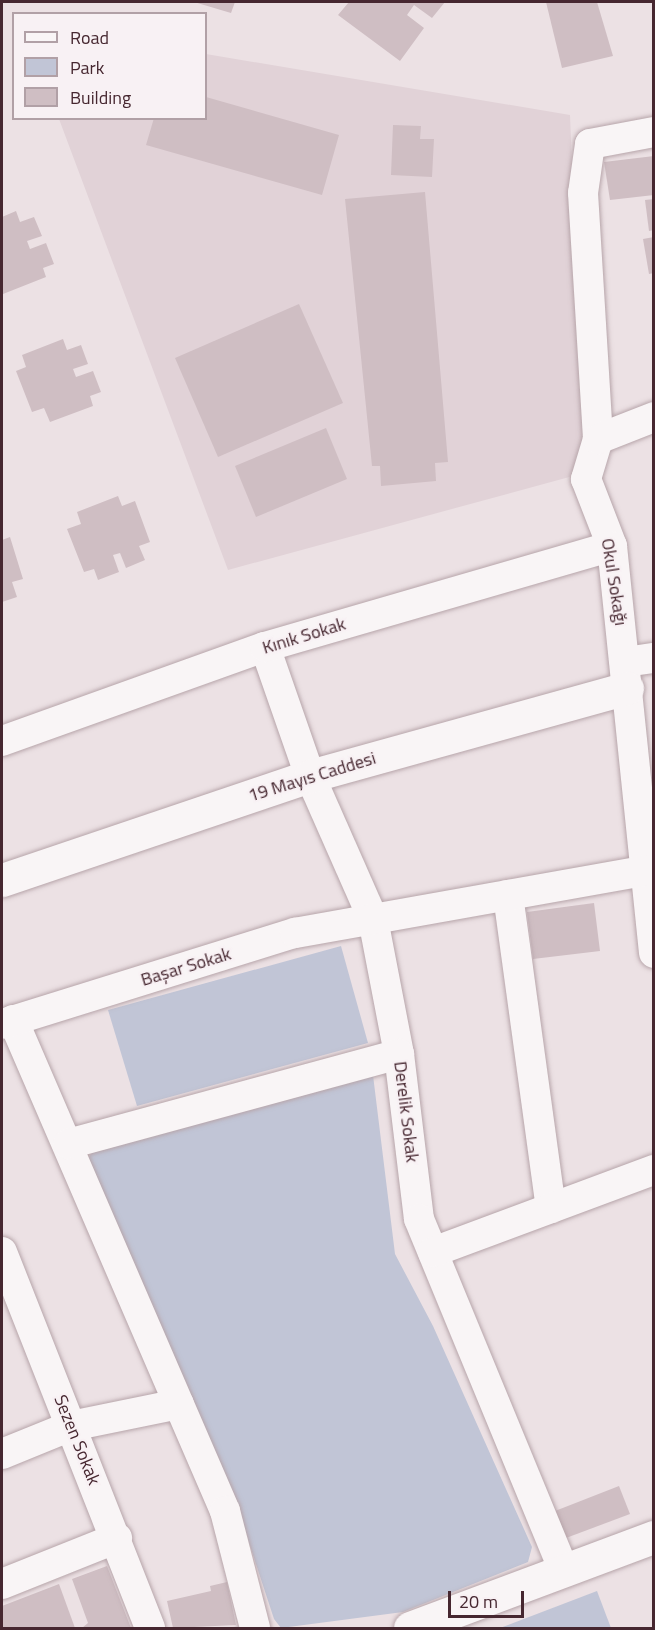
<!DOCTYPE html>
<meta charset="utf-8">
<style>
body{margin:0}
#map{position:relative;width:655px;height:1630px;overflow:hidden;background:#ece1e4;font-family:"Titillium Web",sans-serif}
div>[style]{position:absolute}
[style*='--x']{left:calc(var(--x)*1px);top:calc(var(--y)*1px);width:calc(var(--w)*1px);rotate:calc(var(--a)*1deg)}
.built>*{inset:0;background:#e1d2d7}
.green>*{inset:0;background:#c1c5d6}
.building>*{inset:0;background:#cfbec3}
.roads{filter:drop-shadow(0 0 2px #b7a5aa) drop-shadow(0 0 2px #b7a5aa)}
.minor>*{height:30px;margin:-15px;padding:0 15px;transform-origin:15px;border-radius:15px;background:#f9f5f6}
.tertiary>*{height:33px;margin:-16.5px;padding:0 16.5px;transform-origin:16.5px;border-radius:16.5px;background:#f9f5f6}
span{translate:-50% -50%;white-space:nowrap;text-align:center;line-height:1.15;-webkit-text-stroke:4.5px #f8f1f4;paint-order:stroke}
.street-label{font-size:18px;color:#462730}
.frame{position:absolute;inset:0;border:3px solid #462730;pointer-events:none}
.legend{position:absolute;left:12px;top:12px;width:195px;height:108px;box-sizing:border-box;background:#f8f1f4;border:2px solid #b1a0a6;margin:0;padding:8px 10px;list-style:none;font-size:18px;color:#462730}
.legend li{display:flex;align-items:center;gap:12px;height:30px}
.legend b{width:30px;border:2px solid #b1a0a6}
.scale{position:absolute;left:448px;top:1591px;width:76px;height:27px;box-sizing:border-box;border:3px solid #462730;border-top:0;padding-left:8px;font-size:18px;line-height:21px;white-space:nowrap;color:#462730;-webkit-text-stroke:4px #f8f1f4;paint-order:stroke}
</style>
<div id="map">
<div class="built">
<div style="clip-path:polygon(206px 54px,570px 115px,583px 444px,573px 476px,228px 570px,59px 119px,206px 118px)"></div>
</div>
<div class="green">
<div style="clip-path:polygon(341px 946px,368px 1043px,137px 1106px,108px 1010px)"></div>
<div style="clip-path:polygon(372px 1067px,395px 1254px,433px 1326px,532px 1547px,528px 1562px,403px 1612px,281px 1628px,274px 1619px,238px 1509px,87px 1162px,95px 1145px)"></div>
<div style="clip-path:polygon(597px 1591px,611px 1628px,500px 1628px)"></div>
</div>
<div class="building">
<div style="clip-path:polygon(194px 2px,235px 2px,231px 13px)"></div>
<div style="clip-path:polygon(349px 2px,445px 2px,432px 18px,414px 5px,407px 15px,424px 28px,400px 61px,338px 15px)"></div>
<div style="clip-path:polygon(546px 2px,597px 2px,613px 56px,562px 68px)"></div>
<div style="clip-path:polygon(206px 97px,339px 135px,322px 195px,146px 145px,154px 118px,206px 118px)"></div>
<div style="clip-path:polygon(393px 125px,421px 126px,420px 139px,434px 139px,432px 177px,391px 175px)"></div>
<div style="clip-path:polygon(654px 156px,654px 195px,610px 200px,604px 162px)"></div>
<div style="clip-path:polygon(425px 192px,448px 462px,435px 463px,436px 481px,381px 486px,380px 466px,372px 466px,345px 199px)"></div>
<div style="clip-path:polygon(654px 199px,654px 230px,649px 231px,645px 200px)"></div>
<div style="clip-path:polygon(16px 211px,20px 222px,34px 217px,42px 236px,27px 241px,30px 249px,46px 243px,54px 264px,43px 268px,46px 277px,3px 294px,2px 217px)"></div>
<div style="clip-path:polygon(654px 237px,654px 273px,649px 274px,643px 239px)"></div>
<div style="clip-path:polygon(299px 304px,343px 403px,218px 457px,175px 358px)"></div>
<div style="clip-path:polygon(63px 339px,67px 350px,81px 345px,88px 364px,73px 369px,76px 377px,93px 371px,101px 392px,90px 396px,93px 406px,50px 422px,44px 408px,32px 412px,16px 371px,26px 367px,22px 355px)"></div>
<div style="clip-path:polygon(326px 428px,347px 479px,256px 517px,235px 466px)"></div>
<div style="clip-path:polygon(118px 496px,122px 506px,135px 501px,150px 542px,139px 546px,145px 560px,126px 568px,120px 553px,113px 555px,119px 572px,98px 580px,94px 569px,84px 572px,67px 529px,81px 524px,77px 512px)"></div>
<div style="clip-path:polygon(10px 537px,23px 579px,12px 582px,17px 597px,2px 602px,2px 540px)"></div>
<div style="clip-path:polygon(594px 903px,600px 951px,533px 959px,527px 912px)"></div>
<div style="clip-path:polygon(619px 1486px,630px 1514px,566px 1538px,555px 1511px)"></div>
<div style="clip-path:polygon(107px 1566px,131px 1628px,82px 1628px,88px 1623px,72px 1579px)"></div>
<div style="clip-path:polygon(227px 1582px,236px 1625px,173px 1628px,167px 1601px,211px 1591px,210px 1586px)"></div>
<div style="clip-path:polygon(59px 1584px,75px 1628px,2px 1628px,2px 1606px)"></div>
</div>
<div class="roads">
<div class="minor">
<div style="--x:654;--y:132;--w:65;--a:169.4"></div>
<div style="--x:590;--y:144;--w:49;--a:98.1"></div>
<div style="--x:583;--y:193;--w:246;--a:86.5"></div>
<div style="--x:598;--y:439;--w:42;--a:106.7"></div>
<div style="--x:586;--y:479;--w:72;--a:68.8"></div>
<div style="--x:612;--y:546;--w:409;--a:84.1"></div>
<div style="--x:598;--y:439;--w:60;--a:-21.4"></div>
<div style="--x:265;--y:647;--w:137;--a:70.8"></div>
<div style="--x:310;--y:776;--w:156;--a:66.2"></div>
<div style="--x:373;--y:919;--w:137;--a:79.1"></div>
<div style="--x:399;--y:1054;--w:166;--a:83.1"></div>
<div style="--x:419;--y:1219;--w:380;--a:67.6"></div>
<div style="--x:625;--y:662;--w:29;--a:-8"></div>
<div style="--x:2;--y:741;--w:279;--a:-19.7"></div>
<div style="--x:265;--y:647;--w:361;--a:-16.2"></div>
<div style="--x:508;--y:895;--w:316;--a:82.2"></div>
<div style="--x:13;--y:1020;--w:535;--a:66.65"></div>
<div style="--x:225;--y:1511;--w:121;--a:75.6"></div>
<div style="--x:2;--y:1024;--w:307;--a:-17.3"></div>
<div style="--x:295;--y:933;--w:365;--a:-10.1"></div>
<div style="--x:68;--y:1144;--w:343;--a:-15.2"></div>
<div style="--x:2;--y:1252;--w:404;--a:68.5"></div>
<div style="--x:433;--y:1252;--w:236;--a:-20.4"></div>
<div style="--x:2;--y:1454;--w:74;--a:-22.1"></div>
<div style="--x:71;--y:1426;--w:110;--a:-11.5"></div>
<div style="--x:2;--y:1584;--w:124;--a:-21.8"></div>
</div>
<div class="tertiary">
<div style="--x:2;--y:880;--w:325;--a:-18.7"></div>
<div style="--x:310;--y:776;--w:329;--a:-15.5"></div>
<div style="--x:410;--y:1628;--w:260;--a:-20.5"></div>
</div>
</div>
<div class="street-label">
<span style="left:614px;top:582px;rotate:81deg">Okul Sokağı</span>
<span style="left:304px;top:636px;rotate:-17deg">Kınık Sokak</span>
<span style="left:312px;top:777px;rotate:-17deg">19 Mayıs Caddesi</span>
<span style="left:186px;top:967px;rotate:-17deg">Başar Sokak</span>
<span style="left:406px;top:1112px;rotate:83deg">Derelik Sokak</span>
<span style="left:77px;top:1440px;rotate:68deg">Sezen Sokak</span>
</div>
<div class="frame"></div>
<ul class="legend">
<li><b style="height:8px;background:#f9f5f6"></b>Road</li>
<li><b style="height:16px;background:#c1c5d6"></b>Park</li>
<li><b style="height:16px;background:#cfbec3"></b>Building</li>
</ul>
<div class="scale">20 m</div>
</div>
